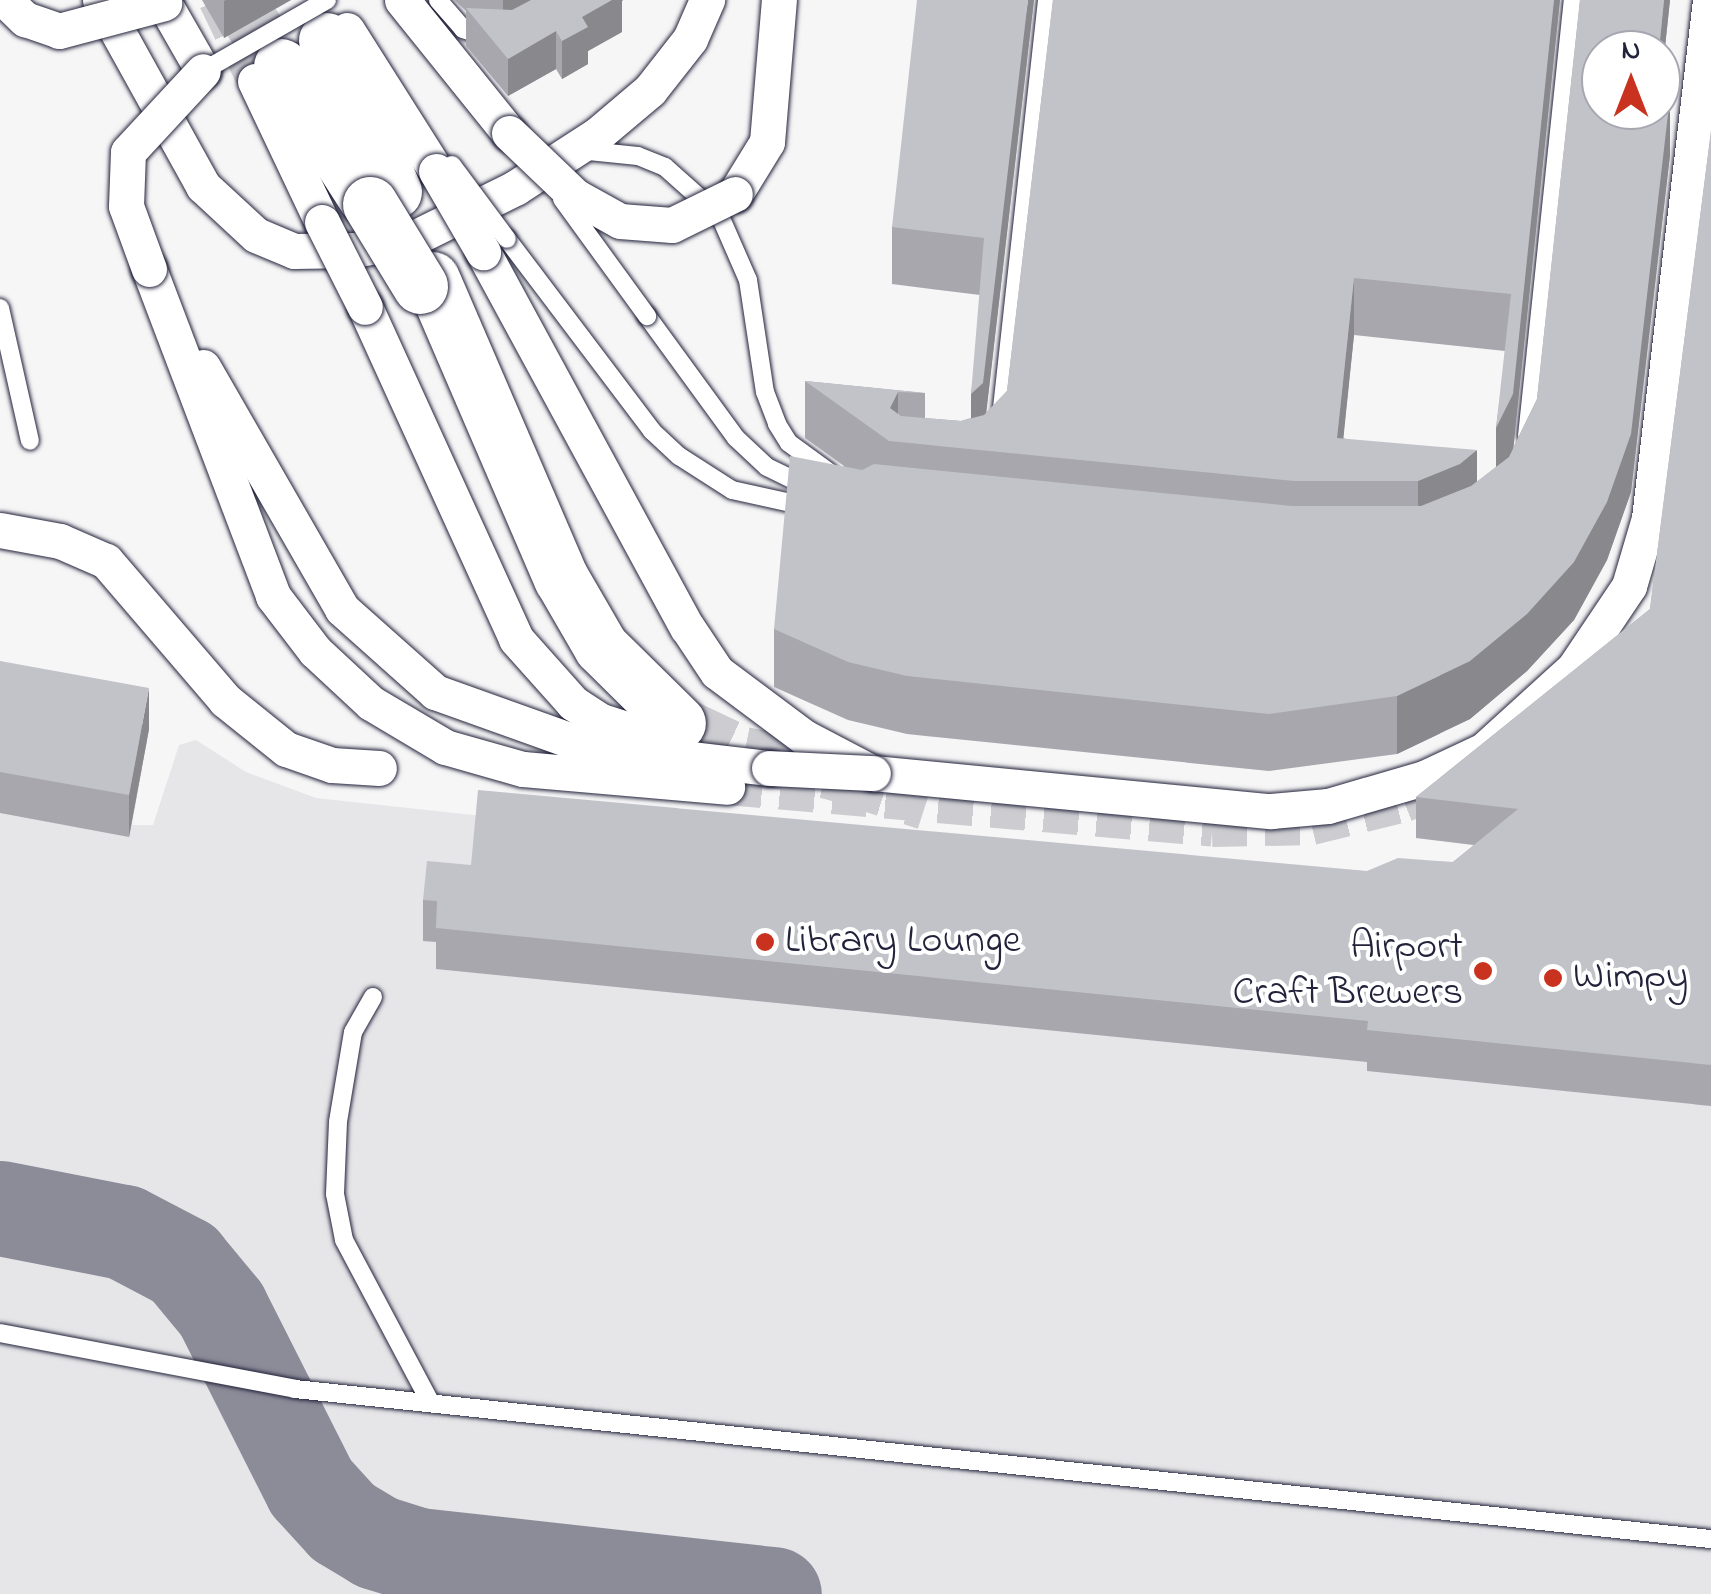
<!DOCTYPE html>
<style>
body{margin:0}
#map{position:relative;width:1711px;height:1594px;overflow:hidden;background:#f6f6f7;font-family:"Indie Flower",sans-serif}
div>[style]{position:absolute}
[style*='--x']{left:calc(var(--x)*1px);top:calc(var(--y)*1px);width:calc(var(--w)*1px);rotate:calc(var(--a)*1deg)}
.built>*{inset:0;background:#e6e6e9}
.taxiway>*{height:95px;margin:-47.5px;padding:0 47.5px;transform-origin:47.5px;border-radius:47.5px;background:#8c8c99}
.street-tunnel>*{height:35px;margin-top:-17.5px;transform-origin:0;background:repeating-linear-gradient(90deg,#ccccd1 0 35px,transparent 0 53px)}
.highway-tunnel>*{height:55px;margin-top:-27.5px;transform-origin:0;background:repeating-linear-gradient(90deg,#ccccd1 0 55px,transparent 0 83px)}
.roads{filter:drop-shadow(0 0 2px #22223b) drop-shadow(0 0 2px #22223b)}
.lane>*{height:18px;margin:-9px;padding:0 9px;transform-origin:9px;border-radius:9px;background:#fff}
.street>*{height:35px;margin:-17.5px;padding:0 17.5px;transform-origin:17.5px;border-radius:17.5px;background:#fff}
.highway>*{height:55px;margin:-27.5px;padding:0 27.5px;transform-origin:27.5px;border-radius:27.5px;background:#fff}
.bridges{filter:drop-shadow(0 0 2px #22223b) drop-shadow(0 0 2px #22223b)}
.lane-bridge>*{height:18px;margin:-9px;padding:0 9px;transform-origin:9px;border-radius:9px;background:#fff}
.street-bridge>*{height:35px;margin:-17.5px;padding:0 17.5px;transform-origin:17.5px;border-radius:17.5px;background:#fff}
.highway-bridge>*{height:55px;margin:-27.5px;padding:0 27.5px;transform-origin:27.5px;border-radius:27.5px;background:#fff}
.wall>*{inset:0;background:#a7a7ad}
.shaded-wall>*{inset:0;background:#88888d}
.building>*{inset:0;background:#c2c2c9}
.dots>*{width:28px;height:28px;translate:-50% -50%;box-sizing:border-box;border:5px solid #fff;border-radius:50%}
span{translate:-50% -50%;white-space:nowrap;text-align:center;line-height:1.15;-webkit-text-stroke:8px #fff;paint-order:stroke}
.poi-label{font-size:40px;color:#22223b}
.left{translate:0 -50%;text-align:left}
.right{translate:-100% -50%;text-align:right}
.north{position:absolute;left:1581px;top:30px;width:100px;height:100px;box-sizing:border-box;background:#fff;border:2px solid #a7a7b1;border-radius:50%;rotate:0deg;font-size:28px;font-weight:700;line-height:40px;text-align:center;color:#22223b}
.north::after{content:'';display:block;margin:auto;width:35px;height:45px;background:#c8321e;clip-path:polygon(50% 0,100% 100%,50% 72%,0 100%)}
</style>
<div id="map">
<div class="built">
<div style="clip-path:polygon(1711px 160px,1711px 1594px,0 1594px,0 702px,149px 729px,132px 825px,153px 825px,179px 745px,196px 740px,246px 772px,316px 798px,1367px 912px,1516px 851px,1416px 838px,1650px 650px)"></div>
</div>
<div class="taxiway">
<div style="--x:0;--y:1208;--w:126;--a:11"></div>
<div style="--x:124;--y:1232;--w:67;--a:27.7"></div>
<div style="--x:183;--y:1263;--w:60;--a:50.4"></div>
<div style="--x:221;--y:1309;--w:199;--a:63.2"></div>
<div style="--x:311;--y:1487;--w:47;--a:47.6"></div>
<div style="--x:343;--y:1522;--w:39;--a:31"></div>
<div style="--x:376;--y:1542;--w:44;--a:17.2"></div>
<div style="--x:418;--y:1555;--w:358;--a:6.3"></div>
</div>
<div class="street-tunnel">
<div style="--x:216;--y:0;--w:90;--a:64.3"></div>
<div style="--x:727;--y:787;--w:487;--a:4.9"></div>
<div style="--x:1212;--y:829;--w:100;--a:-1.1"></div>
<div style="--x:1312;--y:827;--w:96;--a:-13.9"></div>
<div style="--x:1405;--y:804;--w:59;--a:-21.8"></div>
</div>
<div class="highway-tunnel">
<div style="--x:237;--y:0;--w:79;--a:56.3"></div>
<div style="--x:678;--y:723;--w:73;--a:25.2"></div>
<div style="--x:744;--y:754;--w:91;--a:11.4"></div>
<div style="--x:833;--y:772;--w:98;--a:17.9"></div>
</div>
<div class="roads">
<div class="lane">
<div style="--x:438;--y:0;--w:38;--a:49"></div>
<div style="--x:463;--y:29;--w:24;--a:19"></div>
<div style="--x:579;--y:150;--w:59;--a:5.8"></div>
<div style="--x:638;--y:156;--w:29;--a:22"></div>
<div style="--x:665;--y:167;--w:74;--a:41.7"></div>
<div style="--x:720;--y:216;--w:70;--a:66.4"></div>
<div style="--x:748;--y:280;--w:113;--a:81.4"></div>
<div style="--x:765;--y:392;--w:34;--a:69"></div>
<div style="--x:777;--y:424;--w:22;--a:58"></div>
<div style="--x:789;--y:443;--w:51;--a:36.2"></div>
<div style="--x:507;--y:239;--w:241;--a:52.9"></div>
<div style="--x:652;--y:431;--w:37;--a:43"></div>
<div style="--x:679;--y:456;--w:63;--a:32.7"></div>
<div style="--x:732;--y:490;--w:79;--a:12.4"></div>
<div style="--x:0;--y:308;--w:136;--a:77.3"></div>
<div style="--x:647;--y:316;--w:151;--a:53.9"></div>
<div style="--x:736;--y:438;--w:42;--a:43.1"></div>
<div style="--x:767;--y:467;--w:46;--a:26"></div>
<div style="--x:1001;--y:417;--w:420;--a:-83.7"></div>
<div style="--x:1527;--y:436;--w:438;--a:-84"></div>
<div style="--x:373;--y:997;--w:40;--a:119.7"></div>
<div style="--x:353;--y:1032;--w:91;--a:99.5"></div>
<div style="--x:338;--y:1122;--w:72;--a:92.4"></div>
<div style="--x:335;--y:1194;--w:47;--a:78.9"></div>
<div style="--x:344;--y:1240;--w:183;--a:62"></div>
<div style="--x:0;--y:1333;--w:300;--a:10.7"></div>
<div style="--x:295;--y:1389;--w:1424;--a:6.05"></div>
</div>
<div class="street">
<div style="--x:100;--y:0;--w:213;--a:61"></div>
<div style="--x:203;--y:186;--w:72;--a:42.8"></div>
<div style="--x:256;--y:235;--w:41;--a:22.8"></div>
<div style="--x:294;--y:251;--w:61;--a:-0.9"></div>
<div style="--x:355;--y:250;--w:60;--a:-11.5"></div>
<div style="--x:414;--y:238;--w:113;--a:-26.3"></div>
<div style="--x:515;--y:188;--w:99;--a:-33"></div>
<div style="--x:598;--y:134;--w:68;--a:-40.2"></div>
<div style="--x:650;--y:90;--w:65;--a:-51.9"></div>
<div style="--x:690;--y:39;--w:43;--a:-66.4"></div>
<div style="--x:402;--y:0;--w:171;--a:51.2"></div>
<div style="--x:164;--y:3;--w:78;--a:60.2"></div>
<div style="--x:347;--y:30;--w:167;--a:57.7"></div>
<div style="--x:255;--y:81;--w:156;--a:64.6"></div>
<div style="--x:735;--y:194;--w:61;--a:-58.4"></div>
<div style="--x:767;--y:142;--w:143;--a:-85.2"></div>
<div style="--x:483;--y:252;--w:427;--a:61.5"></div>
<div style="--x:687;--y:627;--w:54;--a:56.3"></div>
<div style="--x:717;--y:672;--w:109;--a:36.8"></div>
<div style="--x:804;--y:737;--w:78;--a:27.6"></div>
<div style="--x:873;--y:773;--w:400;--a:5.5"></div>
<div style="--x:1271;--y:811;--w:57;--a:-5"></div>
<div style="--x:1328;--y:806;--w:100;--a:-16.3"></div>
<div style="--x:1424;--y:778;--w:66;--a:-25"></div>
<div style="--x:1484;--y:750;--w:122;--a:-42.3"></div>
<div style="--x:1574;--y:668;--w:99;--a:-56.1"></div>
<div style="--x:1629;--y:586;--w:71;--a:-73.6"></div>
<div style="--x:1649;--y:518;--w:522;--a:-83.28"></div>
<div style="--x:149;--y:269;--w:350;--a:69.2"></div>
<div style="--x:273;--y:596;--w:69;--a:52.6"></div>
<div style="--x:315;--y:651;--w:76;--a:42.9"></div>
<div style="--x:371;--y:703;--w:86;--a:30.7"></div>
<div style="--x:445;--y:747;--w:81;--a:15.8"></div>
<div style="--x:523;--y:769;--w:205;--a:5"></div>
<div style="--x:365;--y:307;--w:365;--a:65.5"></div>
<div style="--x:516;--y:639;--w:86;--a:48.3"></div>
<div style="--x:573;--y:703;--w:33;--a:33"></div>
<div style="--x:601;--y:721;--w:59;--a:17.8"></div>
<div style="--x:203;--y:367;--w:279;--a:60.1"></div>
<div style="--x:342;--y:609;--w:125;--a:41.7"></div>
<div style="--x:435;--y:692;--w:164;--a:19.7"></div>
<div style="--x:589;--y:747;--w:181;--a:6.7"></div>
<div style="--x:0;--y:530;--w:61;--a:10.4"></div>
<div style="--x:60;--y:541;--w:50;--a:23.5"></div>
<div style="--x:106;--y:561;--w:183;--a:49.4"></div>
<div style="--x:225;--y:700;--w:78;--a:38.8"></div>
<div style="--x:286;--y:749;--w:49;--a:19.2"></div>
<div style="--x:332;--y:765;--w:47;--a:3.7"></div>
</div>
<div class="highway">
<div style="--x:326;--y:40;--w:166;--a:65.8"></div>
<div style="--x:281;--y:66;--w:156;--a:57.3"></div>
<div style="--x:432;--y:279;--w:326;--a:66.7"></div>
<div style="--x:561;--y:578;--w:80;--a:59.9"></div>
<div style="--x:601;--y:647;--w:108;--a:44.6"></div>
</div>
</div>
<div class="bridges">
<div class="lane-bridge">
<div style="--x:203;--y:71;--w:143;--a:-29.8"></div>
<div style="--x:452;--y:165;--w:92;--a:53.4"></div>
<div style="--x:562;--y:199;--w:145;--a:54"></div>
</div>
<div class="street-bridge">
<div style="--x:5;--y:0;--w:28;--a:44"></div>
<div style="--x:25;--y:19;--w:36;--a:19"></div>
<div style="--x:59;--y:31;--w:109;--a:-14.9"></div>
<div style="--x:509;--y:133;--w:91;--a:43.7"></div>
<div style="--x:575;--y:196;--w:51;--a:29.1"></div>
<div style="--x:620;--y:221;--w:52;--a:4.4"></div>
<div style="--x:672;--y:225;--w:70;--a:-26.2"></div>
<div style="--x:436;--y:171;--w:94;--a:59.9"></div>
<div style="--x:322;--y:222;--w:95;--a:63.2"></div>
<div style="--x:149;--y:269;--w:67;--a:-110.1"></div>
<div style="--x:126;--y:206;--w:54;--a:-87.9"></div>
<div style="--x:128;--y:152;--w:110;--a:-47.2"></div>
<div style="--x:769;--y:768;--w:104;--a:2.8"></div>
</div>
<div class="highway-bridge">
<div style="--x:370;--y:204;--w:96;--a:58.6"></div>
</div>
</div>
<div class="wall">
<div style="clip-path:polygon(202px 0,291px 0,224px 38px)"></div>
<div style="clip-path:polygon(454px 0,623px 0,622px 1px,622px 32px,588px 51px,588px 64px,562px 79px,556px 69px,508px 96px,466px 46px,466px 11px)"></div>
<div style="clip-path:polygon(evenodd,1034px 0,986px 413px,1007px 391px,1053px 0,1560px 0,1513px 448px,1537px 399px,1580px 0,1670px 0,1661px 85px,1661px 50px,1601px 50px,1670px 155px,1631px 492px,1607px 560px,1574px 620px,1527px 671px,1470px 719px,1397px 754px,1269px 771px,907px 734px,848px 720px,774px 687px,774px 629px,844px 466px,805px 438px,805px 381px,925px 393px,925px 418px,961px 421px,971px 418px,980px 295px,892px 284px,892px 227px,1034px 0,1354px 335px,1505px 351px,1496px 467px,1477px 482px,1343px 438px,1354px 335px)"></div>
<div style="clip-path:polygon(1711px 131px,1711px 1106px,1367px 1071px,1367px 1062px,436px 969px,436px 942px,423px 941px,423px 900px,471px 865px,1367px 871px,1453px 862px,1474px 845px,1416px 838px,1416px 797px,1650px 609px)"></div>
<div style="clip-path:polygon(0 661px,149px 729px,129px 837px,0 813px)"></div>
</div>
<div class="shaded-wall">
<div style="clip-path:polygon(226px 0,291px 0,224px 38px,224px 1px)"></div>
<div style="clip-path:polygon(503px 0,550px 0,503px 24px)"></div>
<div style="clip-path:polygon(608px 0,623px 0,622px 1px,622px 32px,588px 51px,588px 64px,562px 79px,562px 41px,582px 17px)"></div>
<div style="clip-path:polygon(1028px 0,1034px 0,983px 441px,971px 449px,971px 394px)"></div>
<div style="clip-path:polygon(1554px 0,1560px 0,1513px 452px,1496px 486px,1496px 428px)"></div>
<div style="clip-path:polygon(1664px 0,1670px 0,1661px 85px,1661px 50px,1659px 50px)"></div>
<div style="clip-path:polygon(556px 31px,556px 69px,508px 96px,508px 59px)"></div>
<div style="clip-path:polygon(1670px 97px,1670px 155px,1631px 492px,1607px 560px,1574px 620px,1527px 671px,1470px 719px,1397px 754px,1397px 696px,1470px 661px)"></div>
<div style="clip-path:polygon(1354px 278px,1354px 335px,1339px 481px,1337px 438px)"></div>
<div style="clip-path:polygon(898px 392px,898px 442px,890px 408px)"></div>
<div style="clip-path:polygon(1477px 450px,1477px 508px,1418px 538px,1418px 481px)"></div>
<div style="clip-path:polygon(149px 688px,149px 729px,129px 837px,129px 795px)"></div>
</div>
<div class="building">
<div style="clip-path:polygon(531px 0,612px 0,582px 17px,588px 27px,562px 41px,556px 31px,508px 59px,466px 8px,512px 10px)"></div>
<div style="clip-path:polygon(917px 0,1028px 0,983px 383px,971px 394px,984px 238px,892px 227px)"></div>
<div style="clip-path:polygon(1053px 0,1554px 0,1513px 394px,1496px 428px,1511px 294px,1354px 278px,1337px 438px,1477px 450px,1460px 464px,1418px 481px,1294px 481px,889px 441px,805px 381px,925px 393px,898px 392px,890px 408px,901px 416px,961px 421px,984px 415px,1007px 391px)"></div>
<div style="clip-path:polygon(1580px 0,1664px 0,1659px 50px,1601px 50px,1601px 110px,1661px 110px,1661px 96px,1670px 97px,1631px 434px,1607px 502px,1574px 562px,1527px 614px,1470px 661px,1397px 696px,1269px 714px,907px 676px,848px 662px,774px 629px,790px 456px,862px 470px,874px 464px,1292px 506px,1421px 506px,1471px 486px,1509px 457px,1537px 399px)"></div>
<div style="clip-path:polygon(1711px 131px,1711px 1065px,1367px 1030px,1368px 1021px,436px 928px,437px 901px,423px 900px,427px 861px,471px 865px,478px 790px,1367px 871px,1398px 858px,1453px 862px,1518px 809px,1416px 797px,1650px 609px)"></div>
<div style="clip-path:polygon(0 661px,149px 688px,129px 795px,0 772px)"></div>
</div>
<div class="dots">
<div style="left:765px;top:942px;background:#c8321e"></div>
<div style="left:1483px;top:971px;background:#c8321e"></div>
<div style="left:1553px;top:978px;background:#c8321e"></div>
</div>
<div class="poi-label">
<span class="left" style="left:785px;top:942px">Library Lounge</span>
<span class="right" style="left:1463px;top:971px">Airport<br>Craft Brewers</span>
<span class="left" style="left:1573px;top:978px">Wimpy</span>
</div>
<div class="north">N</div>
</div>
